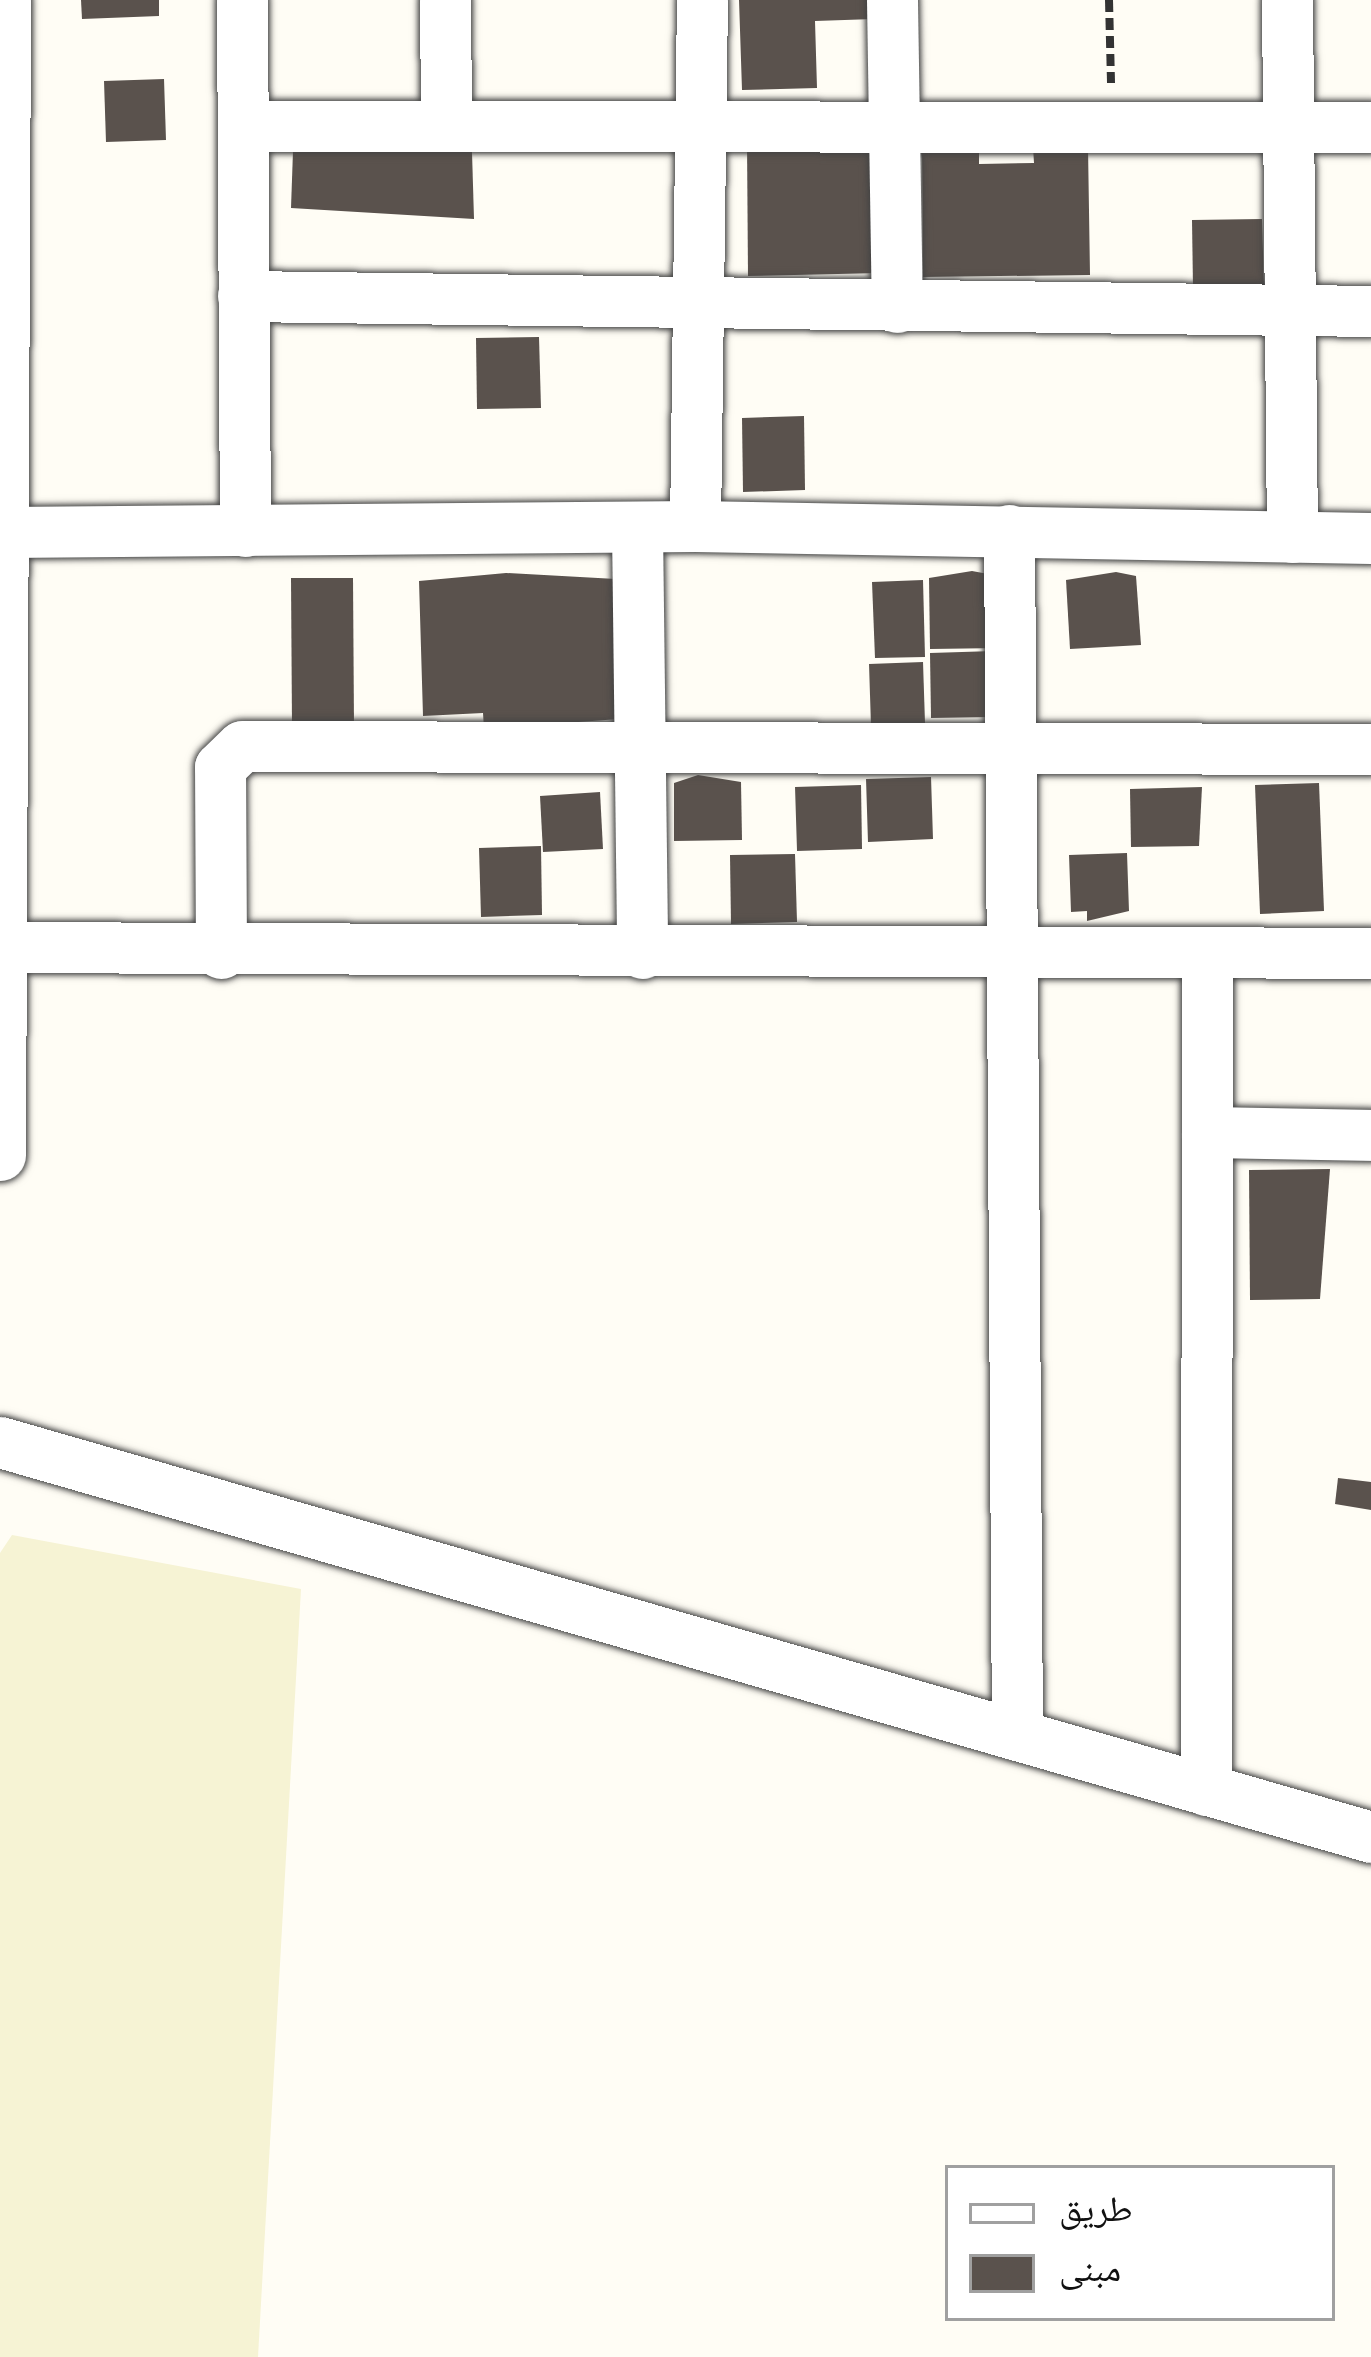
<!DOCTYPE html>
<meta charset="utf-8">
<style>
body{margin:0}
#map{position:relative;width:1371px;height:2357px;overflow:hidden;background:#fffdf5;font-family:"PT Serif","Noto Naskh Arabic",serif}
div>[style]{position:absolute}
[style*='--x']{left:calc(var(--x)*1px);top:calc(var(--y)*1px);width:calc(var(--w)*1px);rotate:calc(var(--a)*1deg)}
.farmland>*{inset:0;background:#f6f3d4}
.building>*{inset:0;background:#5a524d}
.path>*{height:8px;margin-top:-4px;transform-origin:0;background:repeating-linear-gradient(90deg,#333 0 12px,transparent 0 18px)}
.roads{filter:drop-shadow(0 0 3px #444) drop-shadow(0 0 3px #444)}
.minor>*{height:51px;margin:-25.5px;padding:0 25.5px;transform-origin:25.5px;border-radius:25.5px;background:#fff}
span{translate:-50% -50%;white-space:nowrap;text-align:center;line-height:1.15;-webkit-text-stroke:12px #fff;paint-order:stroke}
.legend{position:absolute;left:945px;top:2165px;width:390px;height:156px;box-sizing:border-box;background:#fff;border:3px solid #a0a0a0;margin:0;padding:15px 21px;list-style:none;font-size:36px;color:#111}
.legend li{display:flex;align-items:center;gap:24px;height:60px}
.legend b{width:60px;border:3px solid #a0a0a0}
</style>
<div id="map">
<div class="farmland">
<div style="clip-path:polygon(12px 1535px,301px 1589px,258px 2357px,0 2357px,0 1553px)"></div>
</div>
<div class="building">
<div style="clip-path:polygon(81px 0,159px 0,159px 16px,82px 19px)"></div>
<div style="clip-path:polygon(739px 0,874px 0,874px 19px,815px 21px,817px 88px,742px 90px)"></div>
<div style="clip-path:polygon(164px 79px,166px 140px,106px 142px,104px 81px)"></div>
<div style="clip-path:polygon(747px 142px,881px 149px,881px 273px,748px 276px)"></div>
<div style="clip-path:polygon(1033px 147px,1088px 147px,1090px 275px,923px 277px,922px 148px,979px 148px,979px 164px,1034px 163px)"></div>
<div style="clip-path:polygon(293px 151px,472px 152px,474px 219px,291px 208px)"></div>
<div style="clip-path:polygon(1262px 219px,1264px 286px,1193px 287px,1192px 220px)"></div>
<div style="clip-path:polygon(539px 337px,541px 408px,477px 409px,476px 338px)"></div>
<div style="clip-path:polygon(804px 416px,805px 490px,743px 492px,742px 418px)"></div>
<div style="clip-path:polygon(972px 571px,999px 576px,1001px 648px,930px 649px,929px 578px)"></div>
<div style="clip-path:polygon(1116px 572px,1136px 576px,1141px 645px,1070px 649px,1066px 580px)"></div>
<div style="clip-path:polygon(506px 573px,616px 579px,619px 719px,484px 729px,483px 713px,423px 716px,419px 581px)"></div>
<div style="clip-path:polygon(291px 578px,353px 578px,354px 726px,292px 726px)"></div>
<div style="clip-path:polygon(923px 580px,925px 657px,875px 658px,872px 582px)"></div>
<div style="clip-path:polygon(994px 651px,995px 717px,931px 718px,930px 653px)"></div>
<div style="clip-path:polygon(923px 662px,925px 723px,871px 726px,869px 664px)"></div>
<div style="clip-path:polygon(698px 775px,741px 782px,742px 840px,674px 841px,674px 783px)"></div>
<div style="clip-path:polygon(931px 777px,933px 839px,868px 842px,866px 779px)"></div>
<div style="clip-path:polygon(1319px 783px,1324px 911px,1260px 914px,1255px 785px)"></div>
<div style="clip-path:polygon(861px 785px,862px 849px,797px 851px,795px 787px)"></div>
<div style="clip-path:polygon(1202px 787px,1199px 846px,1131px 847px,1130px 789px)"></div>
<div style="clip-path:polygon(600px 792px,603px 849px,543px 852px,540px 796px)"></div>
<div style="clip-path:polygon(541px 846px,542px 915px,481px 917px,479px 848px)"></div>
<div style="clip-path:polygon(1127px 853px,1129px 911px,1087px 921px,1087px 911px,1071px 912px,1069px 855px)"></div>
<div style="clip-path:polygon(795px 854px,797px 922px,731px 924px,730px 855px)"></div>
<div style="clip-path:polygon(1330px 1169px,1320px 1299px,1250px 1300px,1249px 1170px)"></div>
<div style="clip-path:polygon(1338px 1478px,1371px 1482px,1371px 1510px,1335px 1504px)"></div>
</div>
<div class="path">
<div style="--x:1109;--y:0;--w:83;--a:88.6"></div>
</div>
<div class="roads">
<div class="minor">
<div style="--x:242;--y:0;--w:531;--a:89.68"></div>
<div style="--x:445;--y:0;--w:125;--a:89.5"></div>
<div style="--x:892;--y:0;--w:307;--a:89.1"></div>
<div style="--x:1287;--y:0;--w:537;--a:89.47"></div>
<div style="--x:243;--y:126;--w:1128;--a:0.05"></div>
<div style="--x:243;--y:296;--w:1128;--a:0.76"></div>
<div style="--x:695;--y:526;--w:526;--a:-89.24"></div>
<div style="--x:637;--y:527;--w:426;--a:89.3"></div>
<div style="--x:1009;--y:530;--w:1205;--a:89.62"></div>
<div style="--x:6;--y:532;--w:689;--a:-0.5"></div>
<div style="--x:695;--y:526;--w:676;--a:1.02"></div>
<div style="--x:3;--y:947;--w:1368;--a:0.25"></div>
<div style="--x:221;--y:953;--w:186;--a:-90.3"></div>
<div style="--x:220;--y:767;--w:30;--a:-44"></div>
<div style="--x:242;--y:746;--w:1129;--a:0.15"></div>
<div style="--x:1207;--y:1132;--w:164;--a:1"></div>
<div style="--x:0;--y:1155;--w:1155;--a:-89.75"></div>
<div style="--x:0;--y:1442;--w:1427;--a:16.07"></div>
<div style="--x:1206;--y:1790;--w:836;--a:-89.93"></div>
</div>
</div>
<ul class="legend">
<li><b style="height:15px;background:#fff"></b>طريق</li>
<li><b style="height:33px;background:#5a524d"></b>مبنى</li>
</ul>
</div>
